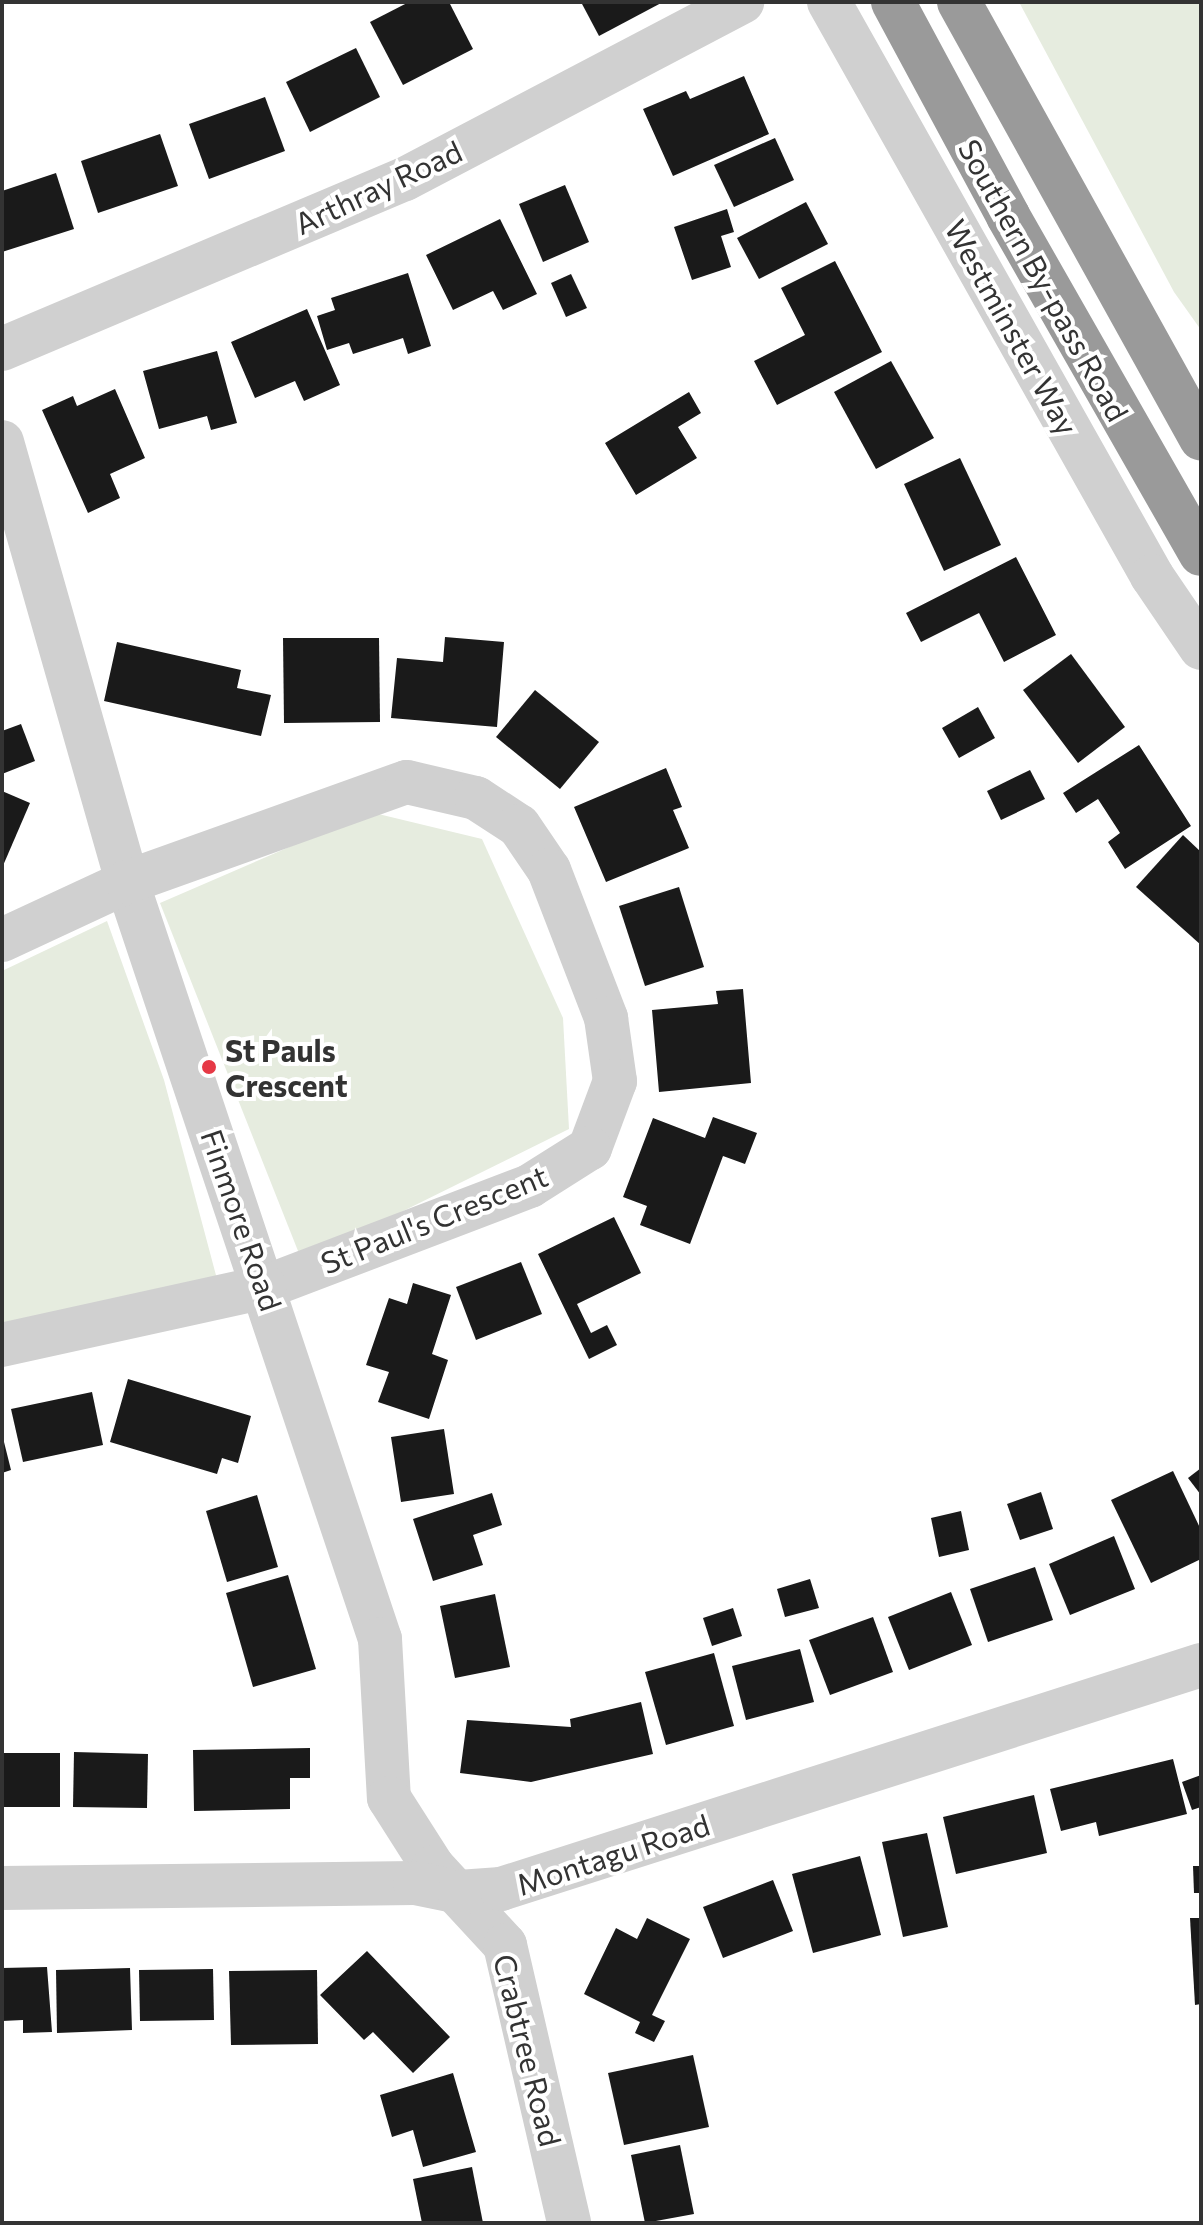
<!DOCTYPE html>
<style>
body{margin:0}
#map{position:relative;width:1203px;height:2225px;overflow:hidden;background:#fff;font-family:Commissioner,sans-serif}
div>[style]{position:absolute}
[style*='--x']{left:calc(var(--x)*1px);top:calc(var(--y)*1px);width:calc(var(--w)*1px);rotate:calc(var(--a)*1deg)}
.green>*{inset:0;background:#e6ecdf}
.building>*{inset:0;background:#1a1a1a}
.street>*{height:44px;margin:-22px;padding:0 22px;transform-origin:22px;border-radius:22px;background:#d0d0d0}
.highway>*{height:44px;margin:-22px;padding:0 22px;transform-origin:22px;border-radius:22px;background:#9a9a9a}
.dots>*{width:22px;height:22px;translate:-50% -50%;box-sizing:border-box;border:4px solid #fff;border-radius:50%}
span{translate:-50% -50%;white-space:nowrap;text-align:center;line-height:1.15;-webkit-text-stroke:8px #fff;paint-order:stroke}
.street-label{font-size:30px;color:#333}
.poi-label{font-size:30px;color:#333;font-weight:700}
.left{translate:0 -50%;text-align:left}
.frame{position:absolute;inset:0;border:4px solid #333;pointer-events:none}
</style>
<div id="map">
<div class="green">
<div style="clip-path:polygon(1019px 2px,1201px 2px,1201px 330px,1174px 292px)"></div>
<div style="clip-path:polygon(370px 812px,482px 839px,563px 1018px,569px 1129px,302px 1261px,160px 903px)"></div>
<div style="clip-path:polygon(107px 921px,164px 1080px,217px 1279px,2px 1332px,2px 971px)"></div>
</div>
<div class="building">
<div style="clip-path:polygon(409px 2px,449px 2px,473px 49px,403px 85px,370px 22px)"></div>
<div style="clip-path:polygon(581px 2px,663px 2px,599px 36px)"></div>
<div style="clip-path:polygon(356px 48px,380px 97px,310px 132px,286px 82px)"></div>
<div style="clip-path:polygon(744px 76px,769px 134px,673px 176px,643px 109px,686px 91px,690px 99px)"></div>
<div style="clip-path:polygon(265px 97px,285px 151px,209px 179px,189px 124px)"></div>
<div style="clip-path:polygon(160px 134px,178px 186px,98px 213px,81px 161px)"></div>
<div style="clip-path:polygon(775px 138px,794px 180px,734px 207px,714px 165px)"></div>
<div style="clip-path:polygon(56px 173px,74px 229px,2px 252px,2px 191px)"></div>
<div style="clip-path:polygon(565px 185px,589px 242px,543px 262px,519px 204px)"></div>
<div style="clip-path:polygon(806px 202px,828px 244px,759px 279px,737px 238px)"></div>
<div style="clip-path:polygon(727px 209px,734px 232px,721px 236px,731px 267px,692px 280px,674px 227px)"></div>
<div style="clip-path:polygon(500px 219px,537px 294px,503px 310px,493px 291px,453px 310px,426px 255px)"></div>
<div style="clip-path:polygon(835px 261px,882px 352px,777px 405px,754px 361px,805px 335px,781px 288px)"></div>
<div style="clip-path:polygon(408px 273px,431px 346px,408px 354px,403px 338px,353px 354px,349px 343px,327px 350px,317px 316px,335px 310px,331px 298px)"></div>
<div style="clip-path:polygon(571px 274px,587px 308px,566px 317px,551px 283px)"></div>
<div style="clip-path:polygon(307px 309px,340px 385px,304px 401px,295px 381px,255px 398px,231px 342px)"></div>
<div style="clip-path:polygon(217px 351px,237px 423px,211px 430px,207px 416px,159px 429px,143px 371px)"></div>
<div style="clip-path:polygon(891px 361px,934px 438px,876px 469px,834px 392px)"></div>
<div style="clip-path:polygon(115px 389px,145px 458px,110px 474px,120px 498px,88px 513px,42px 410px,73px 396px,77px 406px)"></div>
<div style="clip-path:polygon(689px 392px,701px 413px,678px 427px,697px 458px,636px 495px,605px 443px)"></div>
<div style="clip-path:polygon(960px 458px,1001px 545px,944px 571px,904px 484px)"></div>
<div style="clip-path:polygon(1016px 557px,1056px 635px,1004px 662px,979px 613px,921px 642px,906px 613px)"></div>
<div style="clip-path:polygon(445px 637px,504px 642px,497px 727px,391px 718px,397px 658px,443px 662px)"></div>
<div style="clip-path:polygon(283px 638px,379px 638px,380px 722px,284px 723px)"></div>
<div style="clip-path:polygon(117px 642px,241px 670px,237px 688px,271px 695px,261px 736px,104px 701px)"></div>
<div style="clip-path:polygon(1071px 654px,1125px 727px,1078px 763px,1023px 690px)"></div>
<div style="clip-path:polygon(535px 690px,599px 742px,560px 789px,496px 737px)"></div>
<div style="clip-path:polygon(978px 707px,995px 738px,959px 758px,942px 728px)"></div>
<div style="clip-path:polygon(21px 724px,35px 761px,2px 774px,2px 731px)"></div>
<div style="clip-path:polygon(1139px 745px,1191px 826px,1125px 869px,1108px 842px,1120px 833px,1098px 799px,1076px 813px,1063px 793px)"></div>
<div style="clip-path:polygon(666px 768px,682px 807px,673px 810px,689px 848px,606px 882px,574px 807px)"></div>
<div style="clip-path:polygon(1030px 770px,1045px 799px,1001px 820px,987px 791px)"></div>
<div style="clip-path:polygon(2px 791px,30px 803px,2px 868px)"></div>
<div style="clip-path:polygon(1183px 835px,1201px 852px,1201px 945px,1136px 887px)"></div>
<div style="clip-path:polygon(679px 887px,704px 967px,645px 986px,619px 906px)"></div>
<div style="clip-path:polygon(743px 989px,751px 1083px,659px 1092px,652px 1010px,718px 1004px,716px 991px)"></div>
<div style="clip-path:polygon(713px 1117px,757px 1133px,745px 1164px,723px 1156px,690px 1244px,640px 1225px,647px 1206px,623px 1197px,653px 1118px,705px 1138px)"></div>
<div style="clip-path:polygon(614px 1217px,641px 1273px,577px 1304px,591px 1333px,607px 1325px,617px 1345px,589px 1359px,538px 1254px)"></div>
<div style="clip-path:polygon(521px 1262px,542px 1314px,476px 1340px,456px 1287px)"></div>
<div style="clip-path:polygon(413px 1283px,451px 1295px,432px 1354px,448px 1360px,429px 1419px,378px 1402px,389px 1372px,366px 1365px,389px 1298px,407px 1304px)"></div>
<div style="clip-path:polygon(128px 1379px,251px 1416px,238px 1463px,222px 1458px,217px 1474px,110px 1442px)"></div>
<div style="clip-path:polygon(92px 1392px,103px 1445px,23px 1462px,11px 1409px)"></div>
<div style="clip-path:polygon(444px 1429px,454px 1494px,401px 1502px,391px 1437px)"></div>
<div style="clip-path:polygon(3px 1438px,11px 1470px,2px 1473px,2px 1439px)"></div>
<div style="clip-path:polygon(1201px 1468px,1201px 1495px,1188px 1478px)"></div>
<div style="clip-path:polygon(1173px 1471px,1201px 1530px,1201px 1559px,1151px 1583px,1111px 1500px)"></div>
<div style="clip-path:polygon(1041px 1492px,1053px 1529px,1020px 1540px,1007px 1504px)"></div>
<div style="clip-path:polygon(492px 1493px,502px 1525px,473px 1535px,483px 1565px,433px 1581px,413px 1519px)"></div>
<div style="clip-path:polygon(257px 1495px,278px 1567px,227px 1582px,206px 1511px)"></div>
<div style="clip-path:polygon(961px 1511px,969px 1550px,939px 1557px,931px 1518px)"></div>
<div style="clip-path:polygon(1114px 1536px,1135px 1589px,1070px 1615px,1049px 1564px)"></div>
<div style="clip-path:polygon(1035px 1567px,1053px 1620px,988px 1642px,970px 1589px)"></div>
<div style="clip-path:polygon(288px 1575px,316px 1669px,253px 1687px,226px 1593px)"></div>
<div style="clip-path:polygon(810px 1579px,819px 1608px,785px 1617px,777px 1589px)"></div>
<div style="clip-path:polygon(951px 1592px,972px 1645px,909px 1670px,888px 1617px)"></div>
<div style="clip-path:polygon(495px 1594px,510px 1667px,455px 1678px,440px 1606px)"></div>
<div style="clip-path:polygon(733px 1608px,742px 1636px,712px 1646px,703px 1618px)"></div>
<div style="clip-path:polygon(873px 1617px,893px 1672px,830px 1695px,809px 1640px)"></div>
<div style="clip-path:polygon(800px 1649px,814px 1702px,746px 1720px,732px 1666px)"></div>
<div style="clip-path:polygon(714px 1653px,734px 1726px,666px 1745px,645px 1672px)"></div>
<div style="clip-path:polygon(641px 1702px,653px 1754px,531px 1782px,460px 1773px,467px 1720px,571px 1727px,570px 1719px)"></div>
<div style="clip-path:polygon(310px 1748px,310px 1778px,290px 1778px,290px 1809px,194px 1811px,193px 1750px)"></div>
<div style="clip-path:polygon(74px 1752px,148px 1754px,147px 1808px,73px 1807px)"></div>
<div style="clip-path:polygon(2px 1753px,60px 1753px,60px 1807px,2px 1807px)"></div>
<div style="clip-path:polygon(1173px 1759px,1187px 1814px,1099px 1836px,1096px 1822px,1061px 1831px,1050px 1789px)"></div>
<div style="clip-path:polygon(1201px 1775px,1201px 1807px,1192px 1810px,1182px 1782px)"></div>
<div style="clip-path:polygon(1034px 1795px,1047px 1853px,956px 1874px,943px 1817px)"></div>
<div style="clip-path:polygon(927px 1833px,948px 1927px,903px 1937px,882px 1842px)"></div>
<div style="clip-path:polygon(860px 1856px,881px 1935px,813px 1953px,792px 1874px)"></div>
<div style="clip-path:polygon(1193px 1866px,1201px 1866px,1201px 1893px,1194px 1893px)"></div>
<div style="clip-path:polygon(773px 1880px,793px 1931px,723px 1958px,703px 1907px)"></div>
<div style="clip-path:polygon(647px 1918px,690px 1939px,652px 2015px,665px 2021px,654px 2042px,635px 2033px,640px 2022px,584px 1994px,616px 1928px,637px 1939px)"></div>
<div style="clip-path:polygon(1190px 1918px,1201px 1918px,1201px 2004px,1195px 2005px)"></div>
<div style="clip-path:polygon(367px 1951px,450px 2037px,413px 2073px,373px 2032px,364px 2040px,320px 1995px)"></div>
<div style="clip-path:polygon(47px 1967px,52px 2032px,23px 2033px,23px 2020px,2px 2021px,2px 1968px)"></div>
<div style="clip-path:polygon(130px 1968px,132px 2030px,57px 2033px,56px 1970px)"></div>
<div style="clip-path:polygon(213px 1969px,214px 2020px,140px 2021px,139px 1970px)"></div>
<div style="clip-path:polygon(317px 1970px,318px 2044px,231px 2045px,229px 1971px)"></div>
<div style="clip-path:polygon(693px 2055px,709px 2127px,624px 2145px,608px 2073px)"></div>
<div style="clip-path:polygon(453px 2073px,476px 2152px,423px 2167px,413px 2130px,392px 2137px,380px 2095px)"></div>
<div style="clip-path:polygon(680px 2145px,694px 2214px,645px 2223px,631px 2155px)"></div>
<div style="clip-path:polygon(472px 2167px,483px 2223px,422px 2223px,413px 2179px)"></div>
</div>
<div class="street">
<div style="--x:829;--y:2;--w:659;--a:60.63"></div>
<div style="--x:1152;--y:576;--w:87;--a:55.8"></div>
<div style="--x:2;--y:349;--w:437;--a:-22.9"></div>
<div style="--x:405;--y:179;--w:381;--a:-27.7"></div>
<div style="--x:2;--y:442;--w:457;--a:74.1"></div>
<div style="--x:127;--y:882;--w:798;--a:71.52"></div>
<div style="--x:380;--y:1639;--w:159;--a:86.8"></div>
<div style="--x:389;--y:1798;--w:82;--a:57.5"></div>
<div style="--x:433;--y:1867;--w:106;--a:47.3"></div>
<div style="--x:505;--y:1945;--w:285;--a:77"></div>
<div style="--x:2;--y:940;--w:138;--a:-24.9"></div>
<div style="--x:127;--y:882;--w:297;--a:-19.7"></div>
<div style="--x:407;--y:782;--w:71;--a:13.1"></div>
<div style="--x:476;--y:798;--w:51;--a:33.1"></div>
<div style="--x:519;--y:826;--w:53;--a:55.7"></div>
<div style="--x:549;--y:870;--w:159;--a:68.9"></div>
<div style="--x:606;--y:1018;--w:64;--a:81.9"></div>
<div style="--x:615;--y:1081;--w:72;--a:110.5"></div>
<div style="--x:590;--y:1148;--w:71;--a:147.7"></div>
<div style="--x:530;--y:1186;--w:284;--a:159.1"></div>
<div style="--x:265;--y:1287;--w:269;--a:167.6"></div>
<div style="--x:2;--y:1888;--w:413;--a:-0.7"></div>
<div style="--x:415;--y:1883;--w:45;--a:11.6"></div>
<div style="--x:459;--y:1892;--w:42;--a:-4.1"></div>
<div style="--x:501;--y:1889;--w:735;--a:-17.74"></div>
</div>
<div class="highway">
<div style="--x:893;--y:2;--w:243;--a:61.7"></div>
<div style="--x:1008;--y:216;--w:389;--a:60.3"></div>
<div style="--x:959;--y:2;--w:499;--a:61"></div>
</div>
<div class="dots">
<div style="left:209px;top:1067px;background:#e63946"></div>
</div>
<div class="street-label">
<span style="left:378px;top:187px;rotate:-25deg">Arthray Road</span>
<span style="left:1044px;top:280px;rotate:61deg">Southern By-pass Road</span>
<span style="left:1012px;top:327px;rotate:61deg">Westminster Way</span>
<span style="left:434px;top:1219px;rotate:-22deg">St Paul's Crescent</span>
<span style="left:242px;top:1220px;rotate:71deg">Finmore Road</span>
<span style="left:613px;top:1854px;rotate:-18deg">Montagu Road</span>
<span style="left:528px;top:2050px;rotate:76deg">Crabtree Road</span>
</div>
<div class="poi-label">
<span class="left" style="left:225px;top:1067px">St Pauls<br>Crescent</span>
</div>
<div class="frame"></div>
</div>
